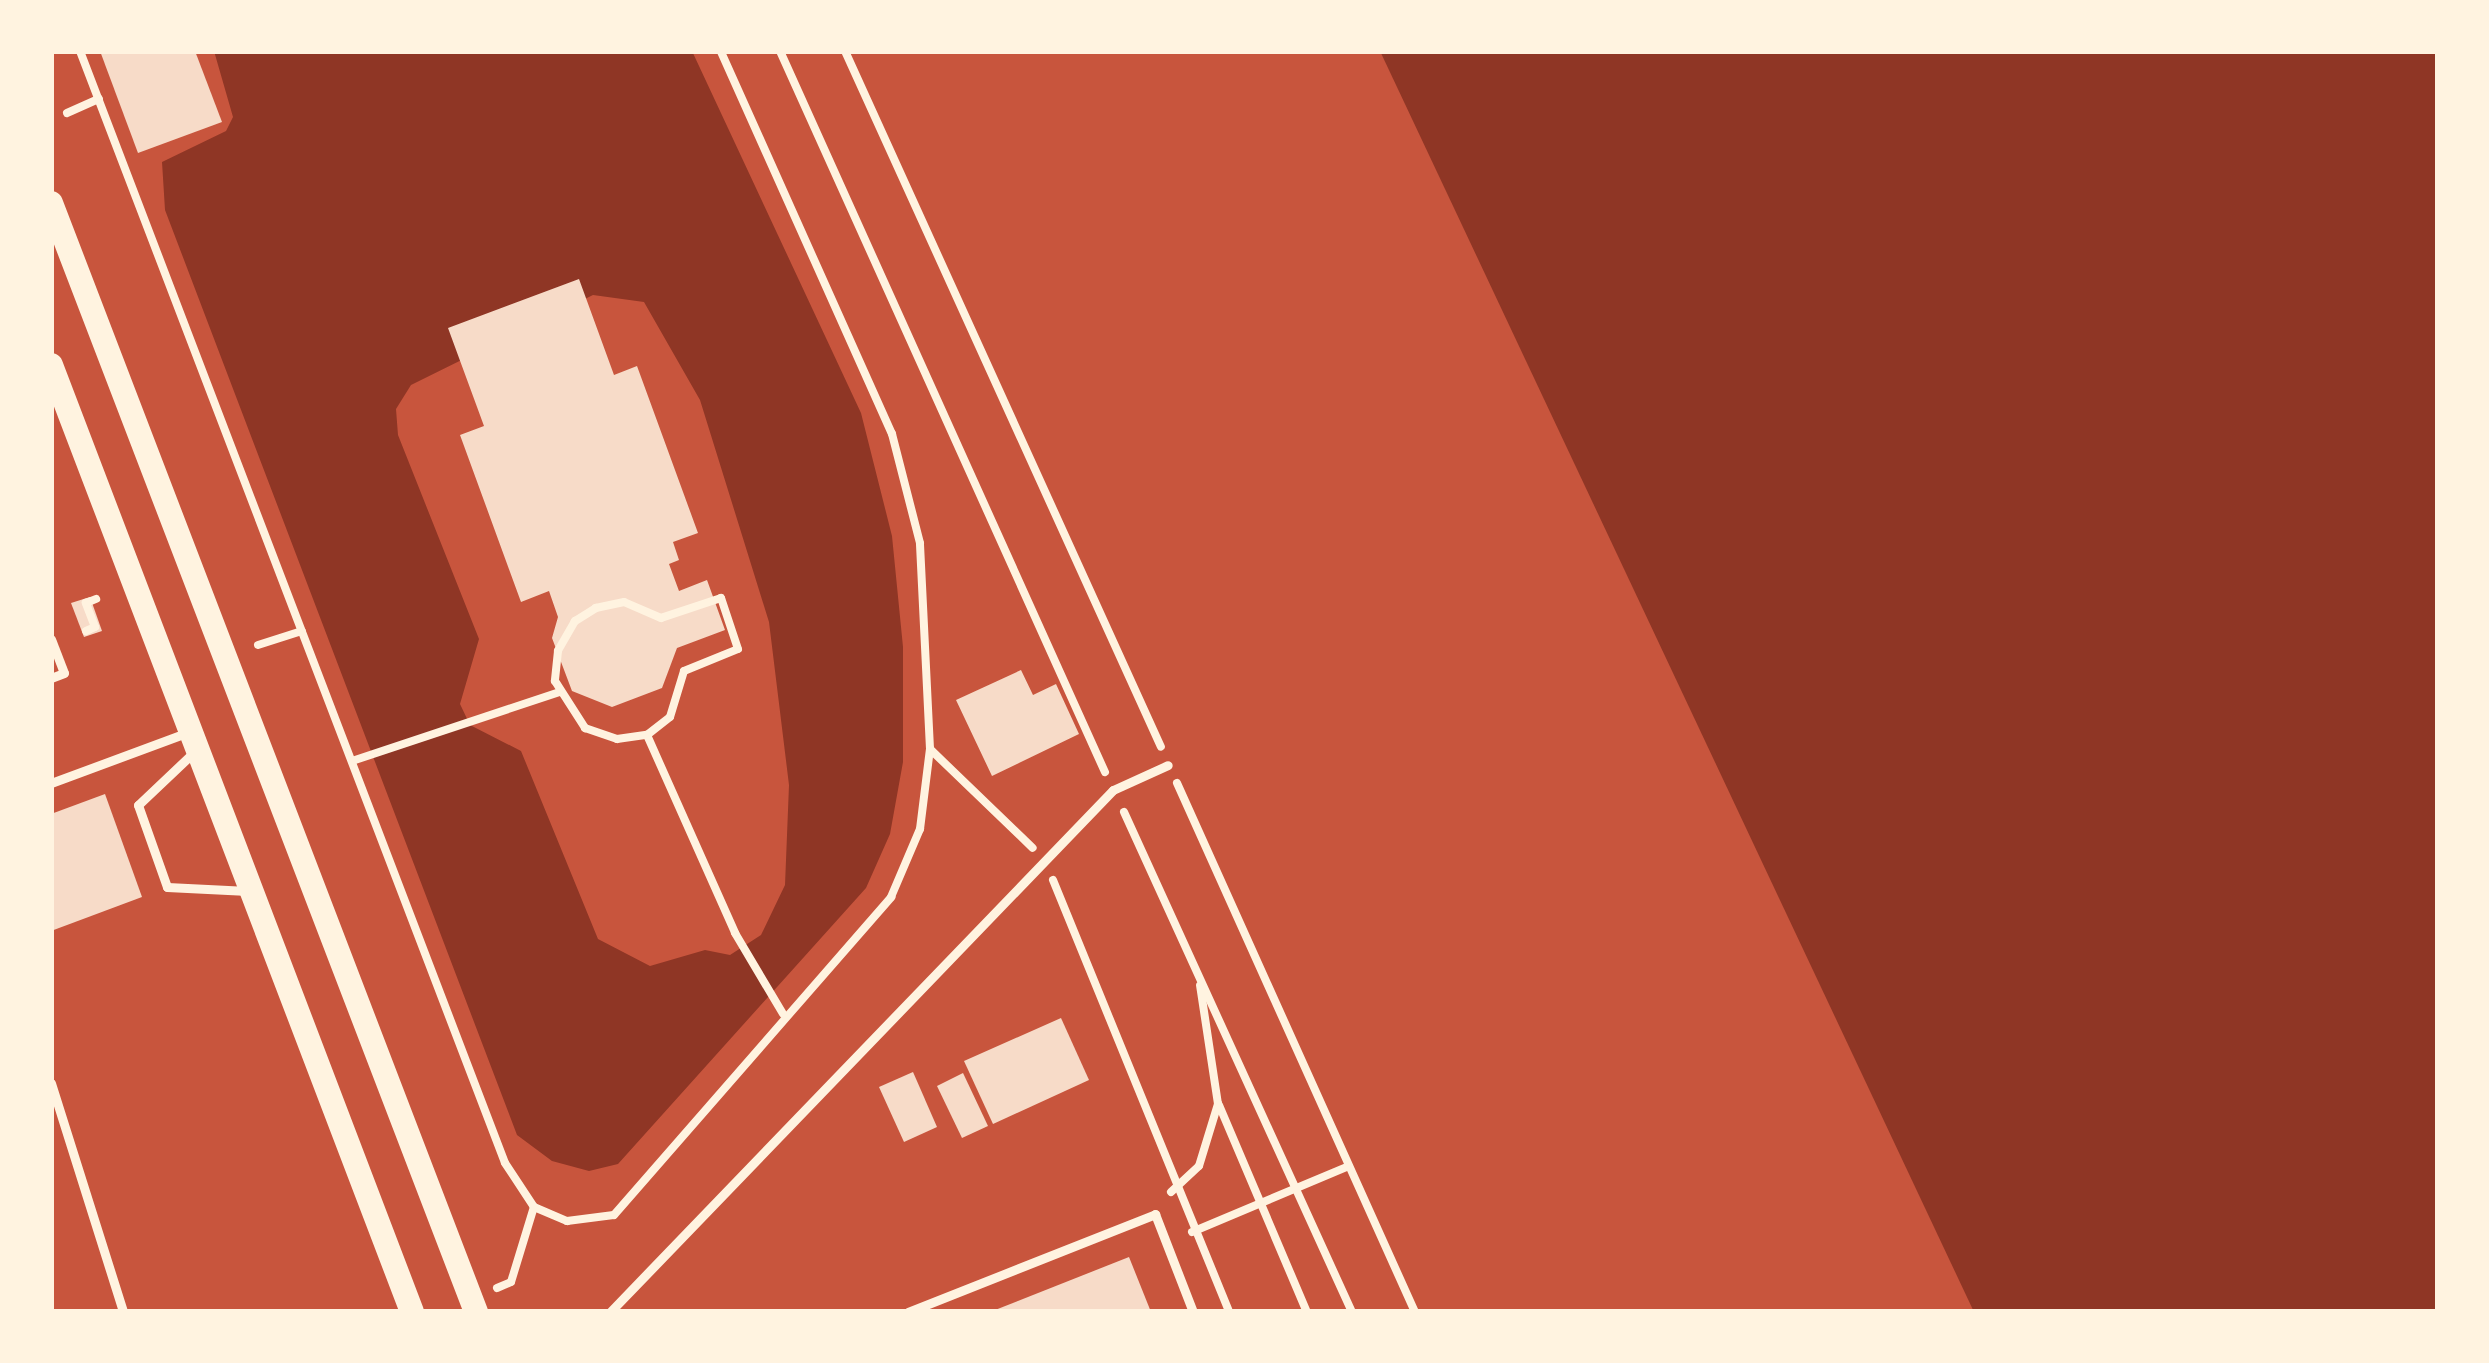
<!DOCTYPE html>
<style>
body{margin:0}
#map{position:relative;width:2489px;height:1363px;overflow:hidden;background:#c8553d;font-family:Montserrat,sans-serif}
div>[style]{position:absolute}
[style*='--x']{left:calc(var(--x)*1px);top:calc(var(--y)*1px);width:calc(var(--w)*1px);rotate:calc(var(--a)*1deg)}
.water>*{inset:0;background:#8f3625}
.building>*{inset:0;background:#f7dbc8}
.path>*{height:8px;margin:-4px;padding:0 4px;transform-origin:4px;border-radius:4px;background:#fff3e0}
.service>*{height:9px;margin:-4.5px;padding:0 4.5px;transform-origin:4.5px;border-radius:4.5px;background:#fff3e0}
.secondary>*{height:24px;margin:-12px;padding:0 12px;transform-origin:12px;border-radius:12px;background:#fff3e0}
span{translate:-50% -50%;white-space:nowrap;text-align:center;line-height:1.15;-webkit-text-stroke:9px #fff3e0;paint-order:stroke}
.frame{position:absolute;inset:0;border:54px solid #fff3e0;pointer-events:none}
</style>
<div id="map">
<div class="water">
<div style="clip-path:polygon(evenodd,214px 51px,692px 51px,861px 413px,892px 536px,903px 647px,903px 762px,890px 834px,866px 888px,618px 1164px,589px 1171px,552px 1161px,517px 1135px,165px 210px,162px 162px,226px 131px,233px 117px,214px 51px,593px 295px,644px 302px,700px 400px,769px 622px,789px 785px,785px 885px,761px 935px,730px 955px,705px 950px,650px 966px,598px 939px,521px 751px,470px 725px,460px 704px,479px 639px,398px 435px,396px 409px,411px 385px,593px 295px)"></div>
<div style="clip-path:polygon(1380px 51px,2438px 51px,2438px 1312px,1974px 1312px)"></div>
</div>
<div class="building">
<div style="clip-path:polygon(100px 51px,195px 51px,222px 122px,138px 153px)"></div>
<div style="clip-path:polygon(579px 279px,614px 375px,637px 366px,698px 533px,673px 542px,679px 560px,669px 564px,679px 591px,707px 580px,725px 630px,677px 648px,662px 688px,612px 707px,572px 691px,552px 638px,558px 617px,549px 591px,521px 602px,460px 435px,484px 426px,448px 328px)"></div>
<div style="clip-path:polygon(90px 597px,102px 631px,84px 637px,71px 603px)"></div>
<div style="clip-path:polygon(1021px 670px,1033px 695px,1056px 684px,1079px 734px,992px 776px,956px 700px)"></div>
<div style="clip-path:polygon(105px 794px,142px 897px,51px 931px,51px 814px)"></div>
<div style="clip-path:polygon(1061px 1018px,1089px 1080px,993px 1124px,964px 1061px)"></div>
<div style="clip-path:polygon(913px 1072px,937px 1127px,904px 1142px,879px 1087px)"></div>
<div style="clip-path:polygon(963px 1073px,988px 1126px,962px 1138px,937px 1086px)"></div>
<div style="clip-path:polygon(1129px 1257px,1151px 1312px,990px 1312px)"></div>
</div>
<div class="path">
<div style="--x:80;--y:51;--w:1190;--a:69.08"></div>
<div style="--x:505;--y:1163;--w:53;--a:56.6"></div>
<div style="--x:534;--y:1207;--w:36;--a:23"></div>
<div style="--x:567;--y:1221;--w:47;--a:-7.3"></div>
<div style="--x:614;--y:1215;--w:422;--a:-48.9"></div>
<div style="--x:891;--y:897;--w:74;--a:-66.9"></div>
<div style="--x:920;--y:829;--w:81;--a:-82.9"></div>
<div style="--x:930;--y:749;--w:206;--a:-92.8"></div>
<div style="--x:920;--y:543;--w:113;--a:-104.4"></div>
<div style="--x:892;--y:434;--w:419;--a:-114.1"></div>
<div style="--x:780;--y:51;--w:791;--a:65.74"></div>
<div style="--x:845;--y:51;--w:764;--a:65.58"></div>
<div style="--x:67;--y:113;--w:35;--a:-24"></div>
<div style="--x:86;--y:631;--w:10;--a:-24"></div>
<div style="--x:95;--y:627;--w:26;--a:-111"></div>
<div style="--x:86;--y:603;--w:11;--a:-22"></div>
<div style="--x:258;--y:645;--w:46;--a:-17.7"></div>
<div style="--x:647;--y:735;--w:29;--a:-38"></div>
<div style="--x:670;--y:717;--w:48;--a:-73.1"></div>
<div style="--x:684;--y:671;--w:58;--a:-22.2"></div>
<div style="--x:738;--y:649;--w:54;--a:-108.4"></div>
<div style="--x:721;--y:598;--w:63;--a:161.6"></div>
<div style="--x:661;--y:618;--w:40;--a:-156.6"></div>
<div style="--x:624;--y:602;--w:29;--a:168"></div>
<div style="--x:596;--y:608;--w:25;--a:148"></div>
<div style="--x:575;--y:621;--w:34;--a:120"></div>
<div style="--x:558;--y:651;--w:30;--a:96"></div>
<div style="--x:555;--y:681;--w:56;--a:57.4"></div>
<div style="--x:585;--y:728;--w:34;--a:19"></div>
<div style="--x:617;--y:739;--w:30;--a:-8"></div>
<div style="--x:647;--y:735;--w:217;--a:66"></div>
<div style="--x:735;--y:933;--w:94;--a:59.3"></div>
<div style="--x:931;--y:750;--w:141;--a:43.9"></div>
<div style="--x:352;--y:761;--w:218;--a:-18.4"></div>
<div style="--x:1177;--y:783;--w:580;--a:65.78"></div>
<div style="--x:1124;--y:812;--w:550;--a:65.49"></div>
<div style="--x:1053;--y:880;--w:466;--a:67.8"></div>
<div style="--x:1219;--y:1105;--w:225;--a:67"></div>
<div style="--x:1171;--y:1192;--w:38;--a:-43"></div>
<div style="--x:1199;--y:1166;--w:65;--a:-73"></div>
<div style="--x:1218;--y:1104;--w:120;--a:-98.6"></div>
<div style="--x:1192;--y:1232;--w:170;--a:-22.8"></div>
<div style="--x:497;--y:1288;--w:15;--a:-23"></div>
<div style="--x:511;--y:1282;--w:78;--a:-73"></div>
</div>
<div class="service">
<div style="--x:51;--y:639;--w:36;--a:69"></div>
<div style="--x:64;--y:673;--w:14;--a:159"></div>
<div style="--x:194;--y:752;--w:77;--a:136.6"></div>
<div style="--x:138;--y:805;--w:87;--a:70.5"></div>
<div style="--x:167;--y:887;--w:81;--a:2.8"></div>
<div style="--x:51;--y:783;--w:144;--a:-20.3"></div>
<div style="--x:51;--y:1083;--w:240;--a:72.5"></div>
<div style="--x:610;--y:1312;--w:725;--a:-46.06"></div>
<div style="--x:1113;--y:790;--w:60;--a:-24.4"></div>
<div style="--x:908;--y:1312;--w:266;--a:-21.6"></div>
<div style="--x:1155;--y:1214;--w:105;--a:68.8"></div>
</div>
<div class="secondary">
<div style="--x:51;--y:203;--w:1188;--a:69.03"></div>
<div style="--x:51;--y:365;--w:1013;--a:69.13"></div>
</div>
<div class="frame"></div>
</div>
